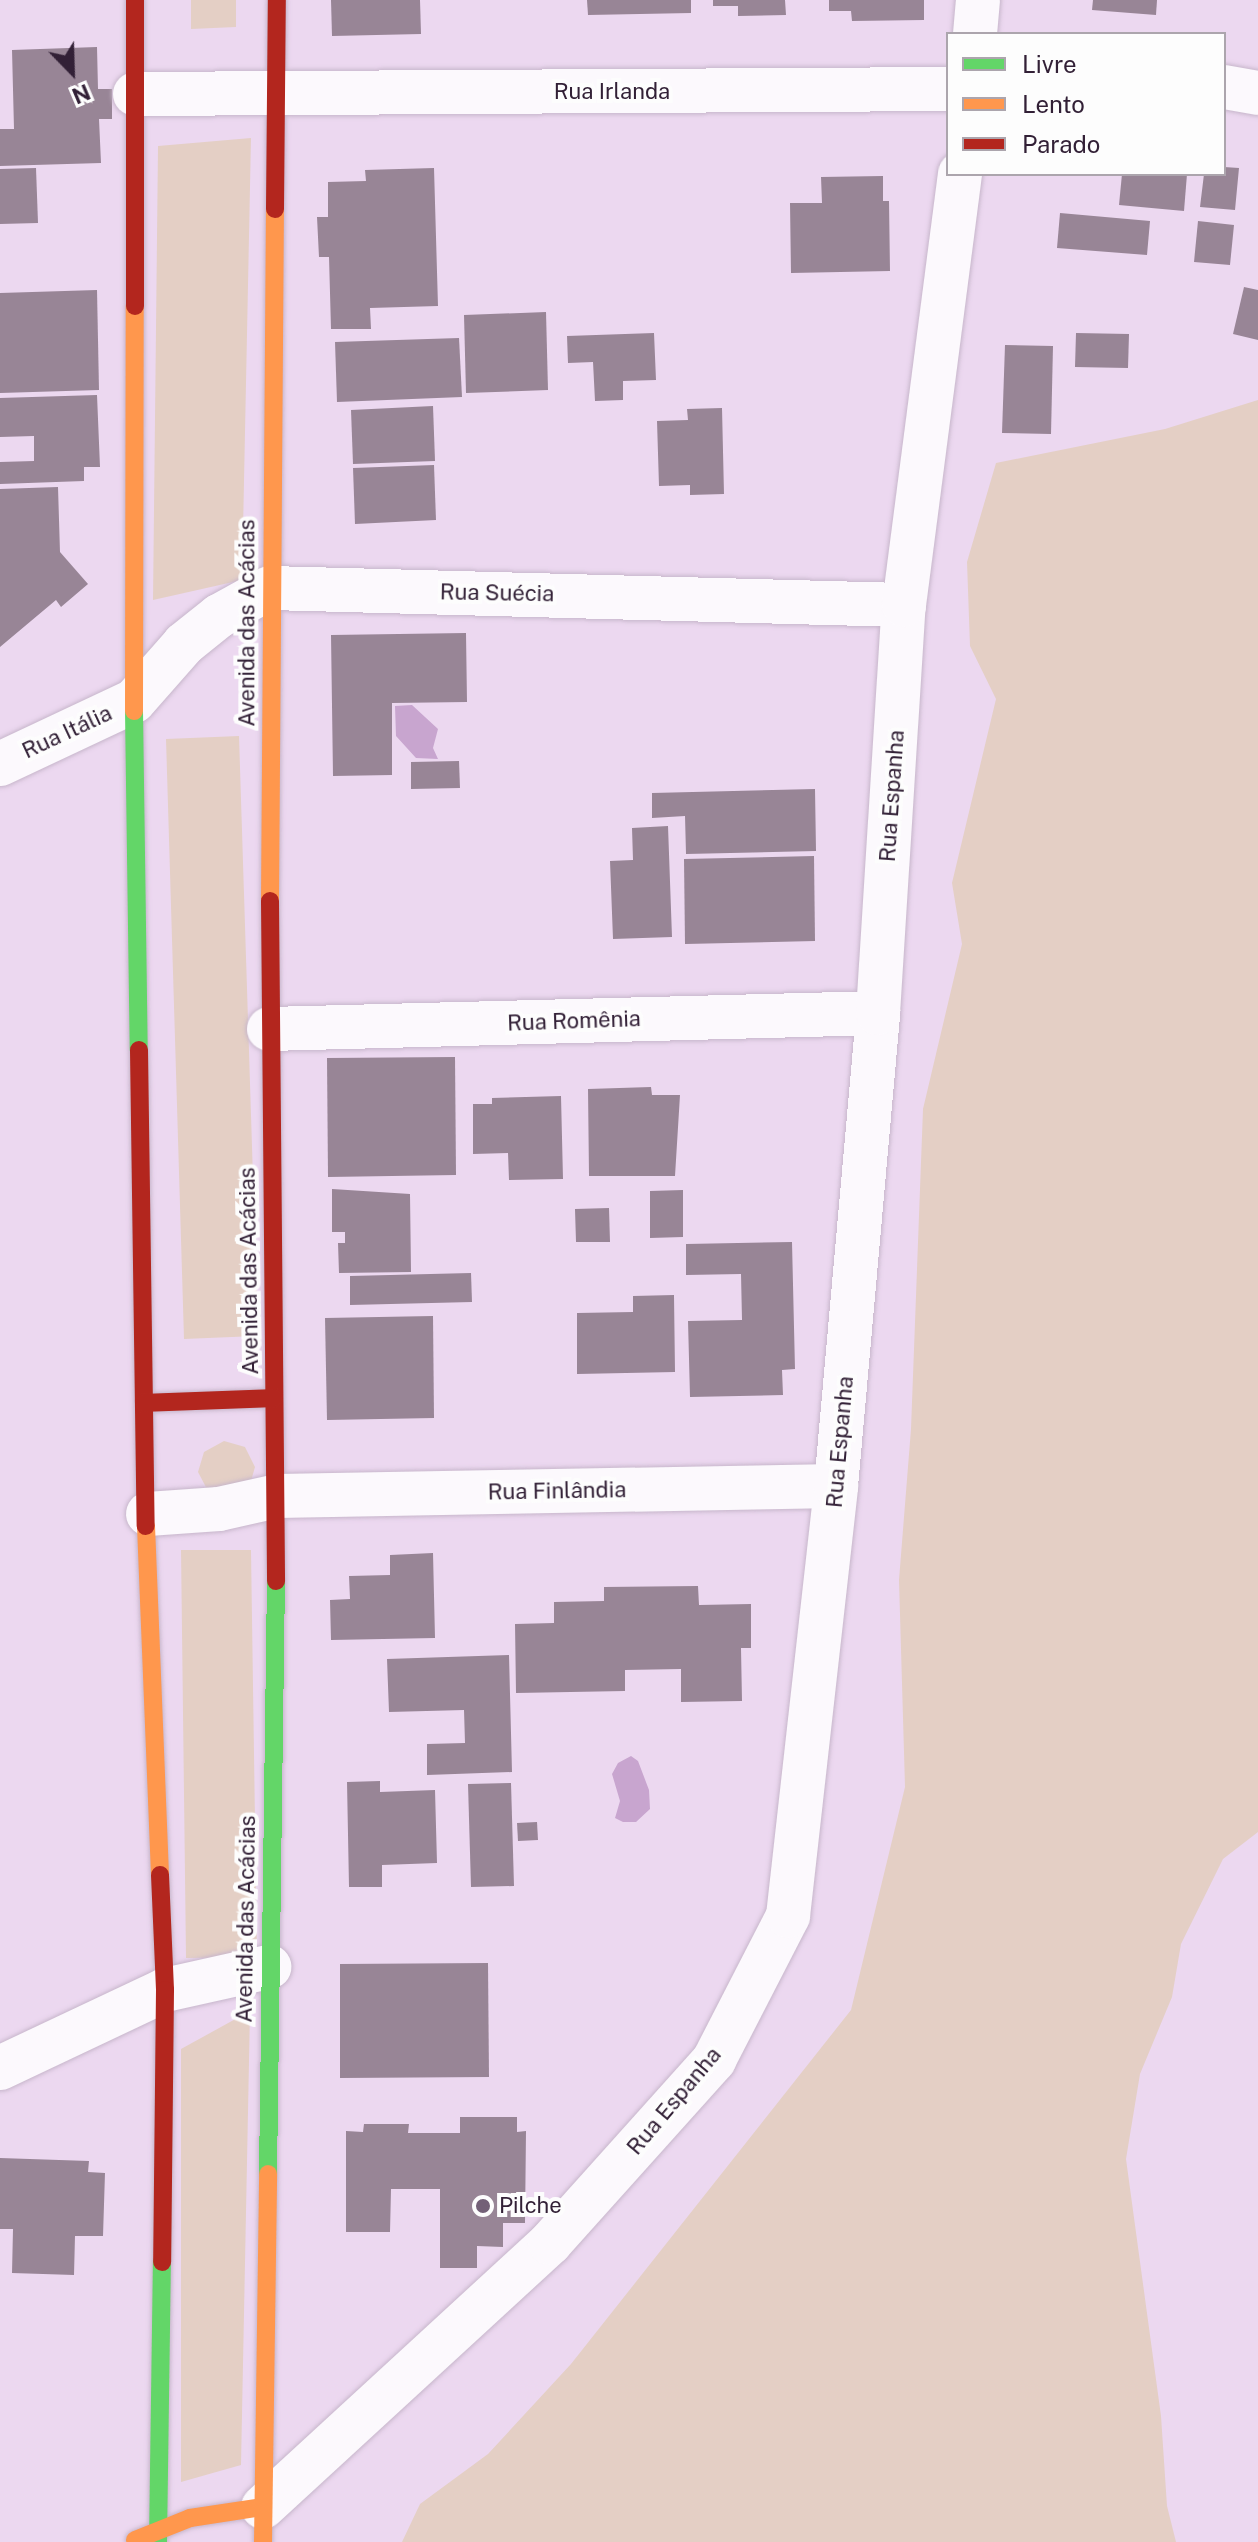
<!DOCTYPE html>
<meta charset="utf-8">
<style>
body{margin:0}
#map{position:relative;width:1258px;height:2542px;overflow:hidden;background:#ecd8f0;font-family:"Public Sans",sans-serif}
div>[style]{position:absolute}
[style*='--x']{left:calc(var(--x)*1px);top:calc(var(--y)*1px);width:calc(var(--w)*1px);rotate:calc(var(--a)*1deg)}
.green>*{inset:0;background:#e4cfc5}
.water>*{inset:0;background:#c8a5cf}
.building>*{inset:0;background:#988596}
.roads{filter:drop-shadow(0 0 2px #c7b6cb) drop-shadow(0 0 2px #c7b6cb)}
.street>*{height:44px;margin:-22px;padding:0 22px;transform-origin:22px;border-radius:22px;background:#fcf9fd}
.fast>*{height:18px;margin:-9px;padding:0 9px;transform-origin:9px;border-radius:9px;background:#63d668}
.slow>*{height:18px;margin:-9px;padding:0 9px;transform-origin:9px;border-radius:9px;background:#ff974d}
.jam>*{height:18px;margin:-9px;padding:0 9px;transform-origin:9px;border-radius:9px;background:#b3261e}
.dots>*{width:22px;height:22px;translate:-50% -50%;box-sizing:border-box;border:4px solid #fdfdfd;border-radius:50%}
span{translate:-50% -50%;white-space:nowrap;text-align:center;line-height:1.15;-webkit-text-stroke:8px #fdfdfd;paint-order:stroke}
.street-label{font-size:22px;color:#322036}
.poi-label{font-size:22px;color:#322036}
.left{translate:0 -50%;text-align:left}
.legend{position:absolute;left:946px;top:32px;width:280px;height:144px;box-sizing:border-box;background:#fdfdfd;border:2px solid #aca5ad;margin:0;padding:10px 14px;list-style:none;font-size:24px;color:#322036}
.legend li{display:flex;align-items:center;gap:16px;height:40px}
.legend b{width:40px;border:2px solid #aca5ad}
.north{position:absolute;left:32px;top:32px;width:80px;height:80px;-webkit-text-stroke:6px #fdfdfd;paint-order:stroke;rotate:157deg;font-size:22px;font-weight:700;line-height:32px;text-align:center;color:#322036}
.north::after{content:'';display:block;margin:auto;width:28px;height:36px;background:#322036;clip-path:polygon(50% 0,100% 100%,50% 72%,0 100%)}
</style>
<div id="map">
<div class="green">
<div style="clip-path:polygon(191px 0,236px 0,236px 27px,191px 29px)"></div>
<div style="clip-path:polygon(251px 138px,242px 580px,153px 600px,158px 146px)"></div>
<div style="clip-path:polygon(1258px 400px,1258px 1832px,1223px 1859px,1181px 1944px,1172px 1997px,1140px 2074px,1126px 2159px,1161px 2416px,1167px 2506px,1176px 2542px,402px 2542px,420px 2504px,488px 2454px,571px 2364px,851px 2010px,905px 1787px,899px 1580px,911px 1429px,923px 1109px,962px 944px,952px 883px,996px 699px,970px 646px,967px 562px,996px 463px,1165px 429px)"></div>
<div style="clip-path:polygon(239px 736px,258px 1336px,184px 1339px,166px 739px)"></div>
<div style="clip-path:polygon(224px 1441px,245px 1447px,255px 1467px,249px 1488px,208px 1491px,198px 1472px,204px 1452px)"></div>
<div style="clip-path:polygon(181px 1550px,251px 1550px,257px 1957px,186px 1958px)"></div>
<div style="clip-path:polygon(250px 2011px,241px 2465px,181px 2482px,181px 2049px)"></div>
</div>
<div class="water">
<div style="clip-path:polygon(412px 705px,438px 729px,433px 748px,438px 759px,416px 758px,396px 736px,395px 706px)"></div>
<div style="clip-path:polygon(631px 1756px,638px 1761px,649px 1790px,650px 1809px,636px 1822px,623px 1822px,615px 1818px,620px 1801px,612px 1774px,618px 1763px)"></div>
</div>
<div class="building">
<div style="clip-path:polygon(331px 0,420px 0,421px 34px,332px 36px)"></div>
<div style="clip-path:polygon(587px 0,691px 0,691px 13px,588px 15px)"></div>
<div style="clip-path:polygon(713px 0,785px 0,786px 15px,738px 16px,738px 6px,713px 6px)"></div>
<div style="clip-path:polygon(829px 0,924px 0,924px 20px,852px 21px,851px 11px,829px 11px)"></div>
<div style="clip-path:polygon(1093px 0,1157px 0,1156px 15px,1092px 10px)"></div>
<div style="clip-path:polygon(97px 47px,98px 89px,112px 89px,112px 119px,99px 119px,101px 163px,0 166px,0 129px,14px 129px,12px 50px)"></div>
<div style="clip-path:polygon(1224px 167px,1239px 168px,1235px 210px,1200px 207px,1204px 174px,1224px 174px)"></div>
<div style="clip-path:polygon(36px 168px,38px 223px,0 224px,0 169px)"></div>
<div style="clip-path:polygon(434px 168px,438px 306px,370px 308px,371px 329px,331px 329px,329px 257px,319px 257px,317px 217px,328px 217px,328px 182px,366px 181px,365px 170px)"></div>
<div style="clip-path:polygon(1122px 174px,1187px 174px,1184px 211px,1119px 205px)"></div>
<div style="clip-path:polygon(883px 176px,883px 201px,889px 201px,890px 271px,791px 273px,790px 203px,822px 203px,821px 177px)"></div>
<div style="clip-path:polygon(1060px 213px,1150px 221px,1147px 255px,1057px 248px)"></div>
<div style="clip-path:polygon(1198px 221px,1234px 225px,1230px 265px,1194px 262px)"></div>
<div style="clip-path:polygon(1244px 287px,1258px 290px,1258px 340px,1233px 334px)"></div>
<div style="clip-path:polygon(97px 290px,99px 390px,0 393px,0 293px)"></div>
<div style="clip-path:polygon(546px 312px,548px 390px,466px 393px,464px 315px)"></div>
<div style="clip-path:polygon(654px 333px,656px 380px,623px 381px,623px 400px,595px 401px,593px 362px,568px 363px,567px 336px)"></div>
<div style="clip-path:polygon(1076px 333px,1129px 334px,1128px 368px,1075px 367px)"></div>
<div style="clip-path:polygon(459px 338px,462px 397px,337px 402px,335px 342px)"></div>
<div style="clip-path:polygon(1005px 345px,1053px 346px,1051px 434px,1002px 433px)"></div>
<div style="clip-path:polygon(97px 395px,100px 467px,84px 467px,84px 481px,0 484px,0 462px,34px 461px,34px 436px,0 437px,0 398px)"></div>
<div style="clip-path:polygon(433px 406px,435px 461px,353px 464px,351px 410px)"></div>
<div style="clip-path:polygon(722px 408px,724px 494px,690px 495px,690px 485px,659px 486px,657px 421px,688px 420px,687px 409px)"></div>
<div style="clip-path:polygon(434px 465px,436px 520px,355px 524px,353px 468px)"></div>
<div style="clip-path:polygon(58px 487px,60px 552px,88px 584px,61px 607px,56px 600px,0 647px,0 489px)"></div>
<div style="clip-path:polygon(466px 633px,467px 702px,392px 703px,392px 775px,333px 776px,331px 635px)"></div>
<div style="clip-path:polygon(459px 761px,460px 788px,411px 789px,411px 762px)"></div>
<div style="clip-path:polygon(815px 789px,816px 851px,686px 854px,685px 816px,652px 818px,652px 793px)"></div>
<div style="clip-path:polygon(668px 826px,672px 937px,613px 939px,610px 861px,633px 860px,632px 828px)"></div>
<div style="clip-path:polygon(814px 856px,815px 941px,685px 944px,684px 859px)"></div>
<div style="clip-path:polygon(455px 1057px,456px 1175px,328px 1177px,327px 1058px)"></div>
<div style="clip-path:polygon(651px 1087px,652px 1095px,680px 1095px,675px 1176px,589px 1176px,588px 1089px)"></div>
<div style="clip-path:polygon(561px 1096px,563px 1179px,509px 1180px,508px 1153px,473px 1154px,473px 1104px,492px 1104px,492px 1098px)"></div>
<div style="clip-path:polygon(332px 1189px,410px 1194px,411px 1272px,339px 1273px,338px 1243px,345px 1243px,345px 1232px,332px 1232px)"></div>
<div style="clip-path:polygon(683px 1190px,683px 1237px,650px 1238px,650px 1191px)"></div>
<div style="clip-path:polygon(609px 1208px,610px 1242px,576px 1242px,575px 1209px)"></div>
<div style="clip-path:polygon(792px 1242px,795px 1369px,782px 1370px,783px 1395px,690px 1397px,688px 1321px,742px 1320px,741px 1274px,686px 1275px,686px 1244px)"></div>
<div style="clip-path:polygon(471px 1273px,472px 1302px,350px 1305px,350px 1276px)"></div>
<div style="clip-path:polygon(674px 1295px,675px 1372px,577px 1374px,577px 1313px,633px 1312px,633px 1296px)"></div>
<div style="clip-path:polygon(433px 1316px,434px 1418px,327px 1420px,325px 1318px)"></div>
<div style="clip-path:polygon(433px 1553px,435px 1638px,331px 1640px,330px 1600px,350px 1599px,349px 1576px,390px 1575px,390px 1555px)"></div>
<div style="clip-path:polygon(698px 1586px,699px 1605px,751px 1604px,751px 1648px,741px 1648px,742px 1701px,681px 1702px,681px 1669px,625px 1670px,625px 1691px,516px 1693px,515px 1624px,554px 1623px,554px 1602px,604px 1601px,604px 1587px)"></div>
<div style="clip-path:polygon(509px 1655px,512px 1772px,427px 1775px,427px 1744px,465px 1743px,464px 1710px,389px 1712px,387px 1659px)"></div>
<div style="clip-path:polygon(380px 1781px,380px 1792px,435px 1790px,437px 1863px,382px 1865px,382px 1887px,349px 1887px,347px 1782px)"></div>
<div style="clip-path:polygon(511px 1783px,514px 1886px,471px 1887px,468px 1784px)"></div>
<div style="clip-path:polygon(537px 1822px,538px 1840px,518px 1841px,517px 1823px)"></div>
<div style="clip-path:polygon(488px 1963px,489px 2077px,340px 2078px,340px 1964px)"></div>
<div style="clip-path:polygon(460px 2117px,517px 2117px,517px 2132px,526px 2131px,525px 2223px,503px 2223px,503px 2247px,477px 2246px,477px 2268px,440px 2268px,440px 2189px,391px 2189px,390px 2232px,346px 2232px,346px 2131px,363px 2132px,364px 2124px,409px 2124px,408px 2133px,460px 2133px)"></div>
<div style="clip-path:polygon(0 2158px,89px 2161px,88px 2172px,105px 2173px,103px 2236px,75px 2236px,74px 2275px,12px 2273px,13px 2229px,0 2229px)"></div>
</div>
<div class="roads">
<div class="street">
<div style="--x:975;--y:34;--w:34;--a:-85"></div>
<div style="--x:1224;--y:87;--w:35;--a:10"></div>
<div style="--x:135;--y:94;--w:813;--a:-0.35"></div>
<div style="--x:0;--y:764;--w:148;--a:-25.2"></div>
<div style="--x:134;--y:701;--w:76;--a:-48.7"></div>
<div style="--x:184;--y:644;--w:45;--a:-38.7"></div>
<div style="--x:219;--y:616;--w:58;--a:-28.8"></div>
<div style="--x:270;--y:588;--w:634;--a:1.54"></div>
<div style="--x:269;--y:1029;--w:609;--a:-1.5"></div>
<div style="--x:148;--y:1514;--w:71;--a:-4"></div>
<div style="--x:219;--y:1509;--w:59;--a:-12.6"></div>
<div style="--x:277;--y:1496;--w:559;--a:-1.02"></div>
<div style="--x:0;--y:2068;--w:183;--a:-25.3"></div>
<div style="--x:165;--y:1990;--w:107;--a:-12.5"></div>
<div style="--x:263;--y:2507;--w:390;--a:-42.6"></div>
<div style="--x:550;--y:2243;--w:246;--a:-48.1"></div>
<div style="--x:714;--y:2060;--w:162;--a:-62.8"></div>
<div style="--x:788;--y:1916;--w:433;--a:-83.6"></div>
<div style="--x:836;--y:1486;--w:475;--a:-84.9"></div>
<div style="--x:878;--y:1013;--w:409;--a:-86.4"></div>
<div style="--x:904;--y:605;--w:435;--a:-82.6"></div>
</div>
<div class="fast">
<div style="--x:134;--y:711;--w:339;--a:89.2"></div>
<div style="--x:268;--y:2174;--w:593;--a:-89.23"></div>
<div style="--x:158;--y:2542;--w:280;--a:-89.2"></div>
</div>
<div class="slow">
<div style="--x:134;--y:711;--w:405;--a:-89.9"></div>
<div style="--x:270;--y:901;--w:692;--a:-89.59"></div>
<div style="--x:146;--y:1526;--w:349;--a:87.7"></div>
<div style="--x:135;--y:2540;--w:59;--a:-21.8"></div>
<div style="--x:190;--y:2518;--w:74;--a:-8.6"></div>
<div style="--x:263;--y:2542;--w:368;--a:-89.2"></div>
</div>
<div class="jam">
<div style="--x:275;--y:209;--w:209;--a:-89.5"></div>
<div style="--x:135;--y:306;--w:306;--a:-90"></div>
<div style="--x:270;--y:901;--w:680;--a:89.49"></div>
<div style="--x:139;--y:1050;--w:476;--a:89.2"></div>
<div style="--x:144;--y:1403;--w:130;--a:-2.2"></div>
<div style="--x:160;--y:1875;--w:115;--a:87.5"></div>
<div style="--x:165;--y:1990;--w:272;--a:90.6"></div>
</div>
</div>
<div class="dots">
<div style="left:483px;top:2206px;background:#736077"></div>
</div>
<div class="street-label">
<span style="left:612px;top:92px">Rua Irlanda</span>
<span style="left:497px;top:593px;rotate:1deg">Rua Suécia</span>
<span style="left:247px;top:623px;rotate:-90deg">Avenida das Acácias</span>
<span style="left:67px;top:732px;rotate:-25deg">Rua Itália</span>
<span style="left:892px;top:796px;rotate:-86deg">Rua Espanha</span>
<span style="left:574px;top:1021px;rotate:-2deg">Rua Romênia</span>
<span style="left:249px;top:1271px;rotate:-91deg">Avenida das Acácias</span>
<span style="left:840px;top:1442px;rotate:-85deg">Rua Espanha</span>
<span style="left:557px;top:1491px;rotate:-1deg">Rua Finlândia</span>
<span style="left:246px;top:1919px;rotate:-89deg">Avenida das Acácias</span>
<span style="left:674px;top:2101px;rotate:-50deg">Rua Espanha</span>
</div>
<div class="poi-label">
<span class="left" style="left:499px;top:2206px">Pilche</span>
</div>
<ul class="legend">
<li><b style="height:10px;background:#63d668"></b>Livre</li>
<li><b style="height:10px;background:#ff974d"></b>Lento</li>
<li><b style="height:10px;background:#b3261e"></b>Parado</li>
</ul>
<div class="north">N</div>
</div>
